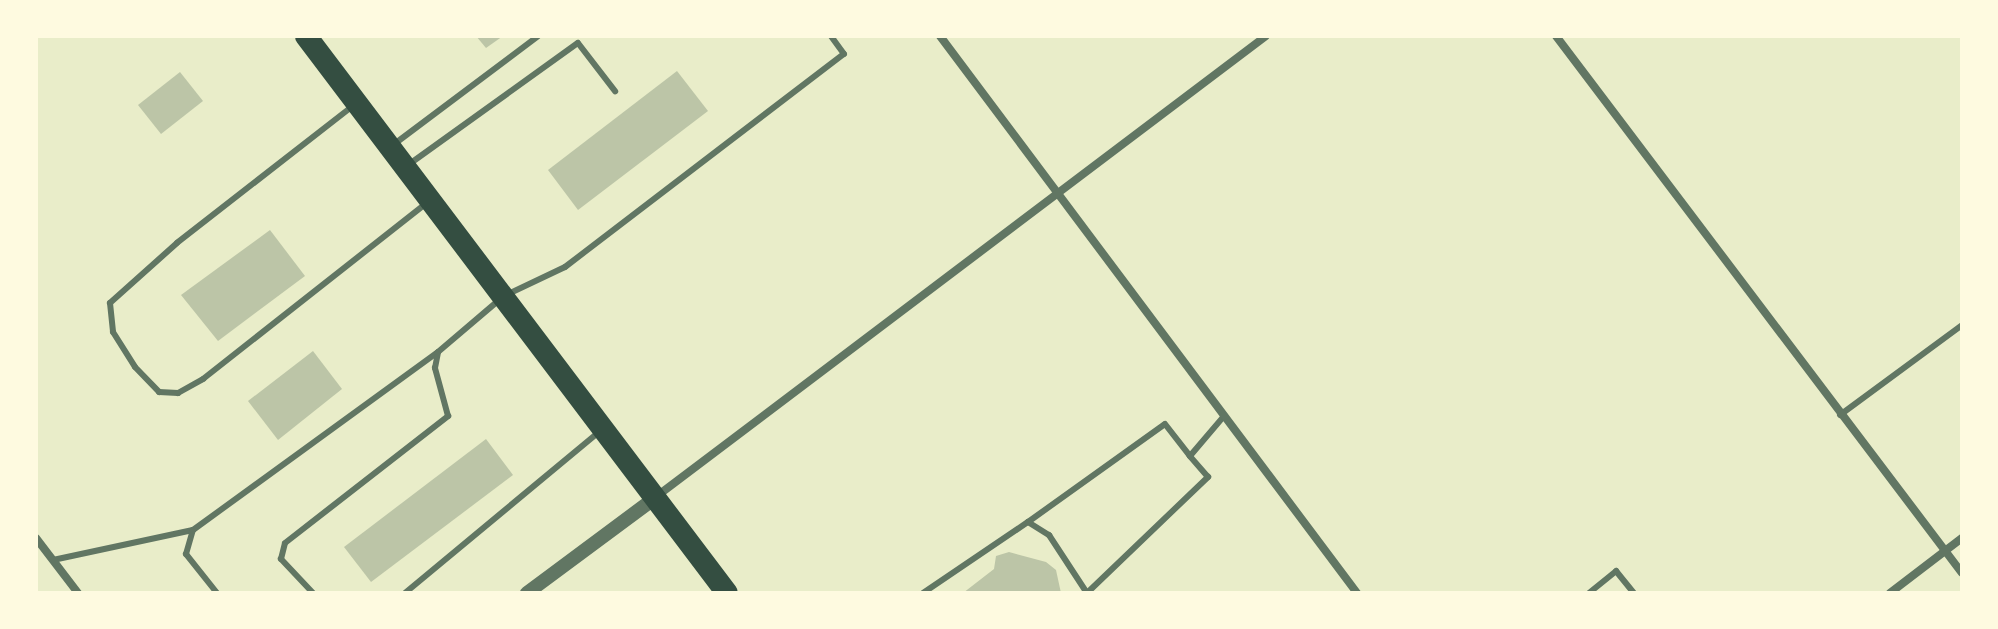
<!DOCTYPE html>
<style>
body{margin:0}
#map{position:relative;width:1998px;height:629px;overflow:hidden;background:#e9edc9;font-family:"Titillium Web",sans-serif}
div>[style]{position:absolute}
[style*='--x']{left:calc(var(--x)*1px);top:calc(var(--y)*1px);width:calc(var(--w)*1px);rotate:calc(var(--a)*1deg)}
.building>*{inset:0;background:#bcc5a7}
.service>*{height:6px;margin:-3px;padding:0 3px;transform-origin:3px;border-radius:3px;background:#617663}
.minor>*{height:8px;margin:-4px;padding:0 4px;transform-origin:4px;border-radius:4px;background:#617663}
.tertiary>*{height:14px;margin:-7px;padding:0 7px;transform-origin:7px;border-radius:7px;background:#617663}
.trunk>*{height:22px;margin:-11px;padding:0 11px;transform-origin:11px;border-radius:11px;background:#344e41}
span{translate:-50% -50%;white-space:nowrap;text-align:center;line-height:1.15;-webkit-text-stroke:6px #fefae0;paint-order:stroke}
.frame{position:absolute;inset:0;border:38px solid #fefae0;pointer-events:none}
</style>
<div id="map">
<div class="building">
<div style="clip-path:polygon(476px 36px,503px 36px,486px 48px)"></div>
<div style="clip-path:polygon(677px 71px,708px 111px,578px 210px,548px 170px)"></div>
<div style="clip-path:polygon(180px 72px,203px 101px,161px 134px,138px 105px)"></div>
<div style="clip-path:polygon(270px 230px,305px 276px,218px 341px,181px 295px)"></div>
<div style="clip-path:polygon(313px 351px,342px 389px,278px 440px,248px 401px)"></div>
<div style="clip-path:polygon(486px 439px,513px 475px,371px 582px,344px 547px)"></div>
<div style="clip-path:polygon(1009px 552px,1046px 562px,1056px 570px,1061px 593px,963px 593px,994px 569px,996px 556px)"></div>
</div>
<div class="service">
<div style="--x:354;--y:105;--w:224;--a:142.1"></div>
<div style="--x:177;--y:243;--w:90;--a:138.2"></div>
<div style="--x:110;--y:303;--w:29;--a:84"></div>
<div style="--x:113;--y:332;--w:41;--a:57.8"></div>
<div style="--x:135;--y:367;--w:35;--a:46"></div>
<div style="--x:159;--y:392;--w:19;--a:3"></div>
<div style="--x:178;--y:393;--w:29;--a:-29"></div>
<div style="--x:203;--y:379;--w:286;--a:-38.2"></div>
<div style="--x:393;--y:145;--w:181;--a:-36.9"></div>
<div style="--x:408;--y:165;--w:209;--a:-35.7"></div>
<div style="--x:578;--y:43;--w:61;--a:52.4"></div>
<div style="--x:508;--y:294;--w:63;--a:-25.3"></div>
<div style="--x:565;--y:267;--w:351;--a:-37.4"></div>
<div style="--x:844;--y:54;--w:22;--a:-126"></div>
<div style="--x:1840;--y:415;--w:152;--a:-36.4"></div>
<div style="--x:1028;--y:522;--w:168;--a:-35.6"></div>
<div style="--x:1165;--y:424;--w:41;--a:52"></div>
<div style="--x:1190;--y:456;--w:52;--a:-49.6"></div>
<div style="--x:53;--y:560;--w:143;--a:-12.1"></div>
<div style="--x:217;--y:593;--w:50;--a:-128.5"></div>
<div style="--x:186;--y:554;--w:25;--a:-74"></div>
<div style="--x:193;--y:530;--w:303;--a:-36"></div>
<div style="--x:313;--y:593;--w:47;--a:-133.3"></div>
<div style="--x:281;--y:559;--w:16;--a:-76"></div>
<div style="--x:285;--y:543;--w:207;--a:-37.9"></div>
<div style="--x:448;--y:416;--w:50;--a:-105.2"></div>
<div style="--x:435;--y:368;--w:16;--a:-79"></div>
<div style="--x:438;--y:352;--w:80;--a:-40.4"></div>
<div style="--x:405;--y:593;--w:254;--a:-39.7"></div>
<div style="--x:923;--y:593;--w:127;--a:-34.1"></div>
<div style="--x:1028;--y:522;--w:25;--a:32"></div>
<div style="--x:1049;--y:535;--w:69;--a:56.8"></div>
<div style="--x:1087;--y:593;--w:168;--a:-43.8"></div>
<div style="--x:1208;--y:477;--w:28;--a:-131"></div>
<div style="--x:1589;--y:593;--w:35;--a:-39"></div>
<div style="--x:1616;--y:571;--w:28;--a:51"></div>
</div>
<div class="minor">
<div style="--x:940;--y:36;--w:696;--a:53.18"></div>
<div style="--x:1556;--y:36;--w:673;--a:52.91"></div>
<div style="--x:657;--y:496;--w:763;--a:-37.07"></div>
<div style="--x:36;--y:538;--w:69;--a:52.6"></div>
<div style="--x:1890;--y:593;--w:91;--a:-37.4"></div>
</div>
<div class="tertiary">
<div style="--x:527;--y:593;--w:159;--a:-36.6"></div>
</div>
<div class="trunk">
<div style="--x:306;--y:36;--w:698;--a:52.92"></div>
</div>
<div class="frame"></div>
</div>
